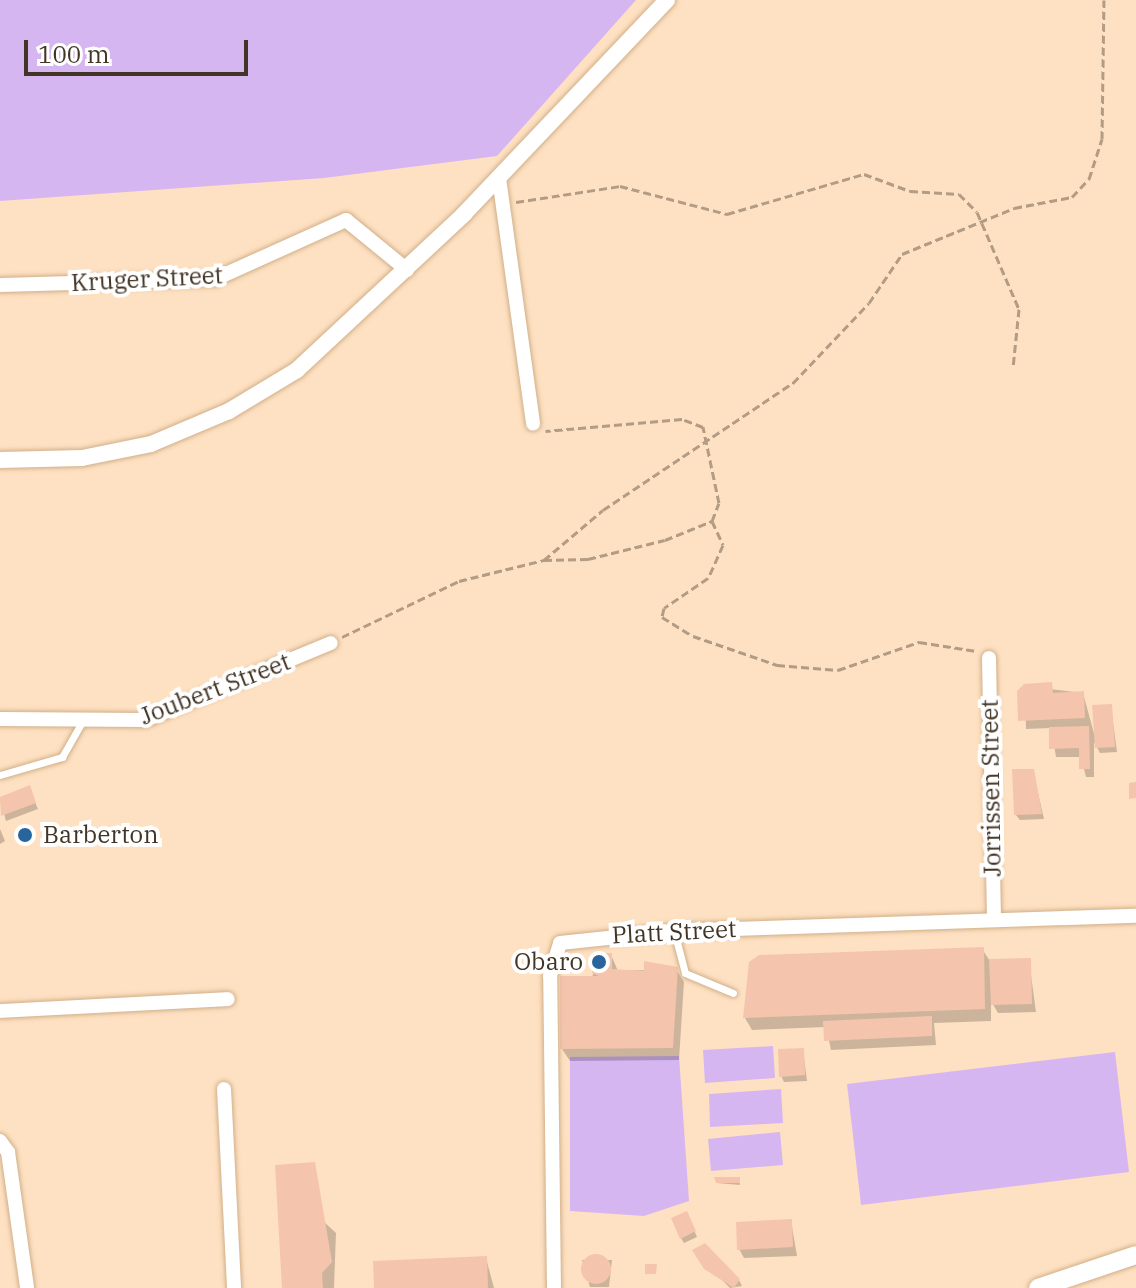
<!DOCTYPE html>
<style>
body{margin:0}
#map{position:relative;width:1136px;height:1288px;overflow:hidden;background:#fee1c2;font-family:"IBM Plex Serif",serif}
div>[style]{position:absolute}
[style*='--x']{left:calc(var(--x)*1px);top:calc(var(--y)*1px);width:calc(var(--w)*1px);rotate:calc(var(--a)*1deg)}
.green>*{inset:0;background:#d6b6f1}
.shadow>*{inset:0;background:#0003}
.building>*{inset:0;background:#f4c5ac}
.round{border-radius:50%}
.path>*{height:3px;margin-top:-1.5px;transform-origin:0;background:repeating-linear-gradient(90deg,#b39c84 0 8px,transparent 0 12px)}
.roads{filter:drop-shadow(0 0 2px #d1af89) drop-shadow(0 0 2px #d1af89)}
.service>*{height:7px;margin:-3.5px;padding:0 3.5px;transform-origin:3.5px;border-radius:3.5px;background:#fff}
.minor>*{height:14px;margin:-7px;padding:0 7px;transform-origin:7px;border-radius:7px;background:#fff}
.tertiary>*{height:16px;margin:-8px;padding:0 8px;transform-origin:8px;border-radius:8px;background:#fff}
.secondary>*{height:18px;margin:-9px;padding:0 9px;transform-origin:9px;border-radius:9px;background:#fff}
.dots>*{width:22px;height:22px;translate:-50% -50%;box-sizing:border-box;border:4px solid #fff;border-radius:50%}
span{translate:-50% -50%;white-space:nowrap;text-align:center;line-height:1.15;-webkit-text-stroke:8px #fff;paint-order:stroke}
.street-label{font-size:24px;color:#433526}
.poi-label{font-size:24px;color:#433526}
.left{translate:0 -50%;text-align:left}
.right{translate:-100% -50%;text-align:right}
.scale{position:absolute;left:24px;top:40px;width:224px;height:36px;box-sizing:border-box;border:4px solid #433526;border-top:0;padding-left:10px;font-size:24px;line-height:28px;white-space:nowrap;color:#433526;-webkit-text-stroke:6px #fff;paint-order:stroke}
</style>
<div id="map">
<div class="green">
<div style="clip-path:polygon(0 0,636px 0,497px 156px,324px 178px,0 201px)"></div>
<div style="clip-path:polygon(773px 1046px,775px 1078px,705px 1083px,703px 1050px)"></div>
<div style="clip-path:polygon(1115px 1052px,1129px 1172px,861px 1205px,847px 1084px)"></div>
<div style="clip-path:polygon(679px 1056px,689px 1201px,644px 1216px,570px 1211px,570px 1057px)"></div>
<div style="clip-path:polygon(781px 1089px,783px 1123px,710px 1127px,709px 1094px)"></div>
<div style="clip-path:polygon(780px 1132px,783px 1165px,711px 1171px,708px 1139px)"></div>
</div>
<div class="shadow">
<div style="clip-path:polygon(1025px 686px,1083px 693px,1096px 741px,1111px 706px,1117px 752px,1100px 753px,1094px 742px,1094px 777px,1086px 777px,1081px 757px,1056px 757px,1051px 728px,1026px 729px)"></div>
<div style="clip-path:polygon(1033px 771px,1044px 819px,1020px 820px,1016px 815px)"></div>
<div style="clip-path:polygon(29px 788px,38px 809px,6px 821px,0 799px)"></div>
<div style="clip-path:polygon(0 829px,5px 841px,0 844px)"></div>
<div style="clip-path:polygon(982px 949px,990px 961px,1029px 960px,1036px 1012px,998px 1013px,991px 1001px,991px 1021px,934px 1023px,936px 1045px,831px 1050px,826px 1027px,752px 1030px,745px 1018px)"></div>
<div style="clip-path:polygon(611px 955px,618px 971px,676px 969px,684px 982px,679px 1060px,570px 1061px,562px 1049px,594px 972px)"></div>
<div style="clip-path:polygon(803px 1050px,807px 1081px,784px 1082px,781px 1076px)"></div>
<div style="clip-path:polygon(314px 1164px,323px 1221px,336px 1233px,334px 1288px,284px 1288px)"></div>
<div style="clip-path:polygon(739px 1179px,740px 1185px,717px 1183px)"></div>
<div style="clip-path:polygon(689px 1219px,697px 1237px,684px 1243px,681px 1238px)"></div>
<div style="clip-path:polygon(791px 1221px,797px 1256px,744px 1258px,739px 1249px)"></div>
<div style="clip-path:polygon(698px 1256px,739px 1280px,742px 1286px,730px 1288px)"></div>
<div style="clip-path:polygon(486px 1258px,494px 1288px,376px 1288px)"></div>
<div style="clip-path:polygon(582px 1260px,612px 1260px,609px 1287px,590px 1287px)"></div>
</div>
<div class="building">
<div style="clip-path:polygon(1052px 682px,1053px 693px,1084px 691px,1085px 718px,1018px 721px,1017px 691px,1024px 684px)"></div>
<div style="clip-path:polygon(1112px 704px,1115px 747px,1095px 748px,1092px 705px)"></div>
<div style="clip-path:polygon(1089px 726px,1090px 769px,1079px 769px,1079px 748px,1049px 749px,1049px 727px)"></div>
<div style="clip-path:polygon(1012px 769px,1034px 769px,1042px 814px,1014px 815px)"></div>
<div style="clip-path:polygon(1136px 782px,1136px 798px,1129px 799px,1129px 783px)"></div>
<div style="clip-path:polygon(30px 785px,36px 803px,1px 816px,0 797px)"></div>
<div style="clip-path:polygon(984px 947px,985px 1009px,743px 1018px,749px 962px,759px 955px)"></div>
<div style="clip-path:polygon(592px 953px,612px 953px,612px 969px,644px 971px,644px 961px,678px 967px,673px 1048px,560px 1049px,560px 976px,599px 976px,592px 973px)"></div>
<div style="clip-path:polygon(1031px 958px,1032px 1004px,991px 1005px,989px 959px)"></div>
<div style="clip-path:polygon(932px 1016px,932px 1036px,824px 1041px,823px 1021px)"></div>
<div style="clip-path:polygon(804px 1048px,805px 1075px,779px 1077px,778px 1049px)"></div>
<div style="clip-path:polygon(315px 1162px,332px 1262px,322px 1273px,323px 1288px,282px 1288px,275px 1165px)"></div>
<div style="clip-path:polygon(714px 1177px,740px 1177px,740px 1183px,716px 1183px)"></div>
<div style="clip-path:polygon(687px 1211px,696px 1231px,680px 1239px,671px 1218px)"></div>
<div style="clip-path:polygon(792px 1219px,793px 1247px,737px 1250px,736px 1222px)"></div>
<div style="clip-path:polygon(705px 1243px,740px 1279px,734px 1288px,704px 1269px,692px 1250px)"></div>
<div class="round" style="left:581px;top:1254px;width:30px;height:30px"></div>
<div style="clip-path:polygon(487px 1256px,488px 1288px,374px 1288px,373px 1261px)"></div>
<div style="clip-path:polygon(645px 1264px,657px 1264px,656px 1274px,645px 1274px)"></div>
</div>
<div class="path">
<div style="--x:516;--y:202;--w:105;--a:-8.7"></div>
<div style="--x:620;--y:186;--w:111;--a:14.7"></div>
<div style="--x:727;--y:214;--w:143;--a:-16.3"></div>
<div style="--x:864;--y:174;--w:49;--a:20.3"></div>
<div style="--x:910;--y:191;--w:49;--a:3.5"></div>
<div style="--x:959;--y:194;--w:25;--a:45"></div>
<div style="--x:977;--y:212;--w:106;--a:66.6"></div>
<div style="--x:1019;--y:309;--w:59;--a:95.8"></div>
<div style="--x:712;--y:521;--w:26;--a:65"></div>
<div style="--x:723;--y:545;--w:36;--a:114"></div>
<div style="--x:708;--y:578;--w:53;--a:145.7"></div>
<div style="--x:664;--y:608;--w:9;--a:103"></div>
<div style="--x:662;--y:617;--w:36;--a:32"></div>
<div style="--x:693;--y:636;--w:89;--a:19"></div>
<div style="--x:777;--y:665;--w:61;--a:4.7"></div>
<div style="--x:838;--y:670;--w:86;--a:-19.1"></div>
<div style="--x:919;--y:642;--w:58;--a:9"></div>
<div style="--x:544;--y:560;--w:44;--a:-1.3"></div>
<div style="--x:588;--y:559;--w:79;--a:-13.9"></div>
<div style="--x:665;--y:540;--w:51;--a:-22"></div>
<div style="--x:712;--y:521;--w:19;--a:-69"></div>
<div style="--x:719;--y:503;--w:78;--a:-101.9"></div>
<div style="--x:703;--y:427;--w:22;--a:-159"></div>
<div style="--x:682;--y:419;--w:137;--a:175"></div>
<div style="--x:342;--y:637;--w:130;--a:-25.6"></div>
<div style="--x:459;--y:581;--w:88;--a:-13.9"></div>
<div style="--x:544;--y:560;--w:77;--a:-40.3"></div>
<div style="--x:603;--y:510;--w:229;--a:-33.8"></div>
<div style="--x:793;--y:383;--w:110;--a:-46.5"></div>
<div style="--x:869;--y:303;--w:59;--a:-56"></div>
<div style="--x:902;--y:254;--w:121;--a:-22.3"></div>
<div style="--x:1014;--y:208;--w:59;--a:-10.7"></div>
<div style="--x:1072;--y:197;--w:25;--a:-47"></div>
<div style="--x:1089;--y:179;--w:42;--a:-72"></div>
<div style="--x:1102;--y:139;--w:139;--a:-89.2"></div>
</div>
<div class="roads">
<div class="service">
<div style="--x:0;--y:775;--w:65;--a:-16.2"></div>
<div style="--x:62;--y:757;--w:40;--a:-60.3"></div>
<div style="--x:674;--y:931;--w:43;--a:75.3"></div>
<div style="--x:685;--y:973;--w:52;--a:22.6"></div>
</div>
<div class="minor">
<div style="--x:499;--y:178;--w:248;--a:82.1"></div>
<div style="--x:0;--y:285;--w:215;--a:-1.6"></div>
<div style="--x:215;--y:279;--w:144;--a:-24.2"></div>
<div style="--x:346;--y:220;--w:79;--a:39.3"></div>
<div style="--x:989;--y:658;--w:260;--a:88.9"></div>
<div style="--x:0;--y:719;--w:145;--a:0.4"></div>
<div style="--x:145;--y:720;--w:201;--a:-22.5"></div>
<div style="--x:0;--y:1011;--w:228;--a:-3"></div>
<div style="--x:224;--y:1089;--w:199;--a:87.1"></div>
<div style="--x:0;--y:1141;--w:14;--a:54"></div>
<div style="--x:8;--y:1152;--w:137;--a:82"></div>
<div style="--x:554;--y:1288;--w:312;--a:-90.7"></div>
<div style="--x:550;--y:976;--w:34;--a:-73"></div>
<div style="--x:560;--y:943;--w:115;--a:-6"></div>
<div style="--x:674;--y:931;--w:462;--a:-1.9"></div>
</div>
<div class="tertiary">
<div style="--x:0;--y:460;--w:82;--a:-1.4"></div>
<div style="--x:82;--y:458;--w:70;--a:-11.5"></div>
<div style="--x:151;--y:444;--w:85;--a:-22.9"></div>
<div style="--x:229;--y:411;--w:79;--a:-31.1"></div>
<div style="--x:297;--y:370;--w:229;--a:-43"></div>
<div style="--x:464;--y:214;--w:295;--a:-46.5"></div>
</div>
<div class="secondary">
<div style="--x:1038;--y:1288;--w:103;--a:-18.6"></div>
</div>
</div>
<div class="dots">
<div style="left:25px;top:835px;background:#29659d"></div>
<div style="left:599px;top:962px;background:#29659d"></div>
</div>
<div class="street-label">
<span style="left:147px;top:279px;rotate:-3deg">Kruger Street</span>
<span style="left:215px;top:689px;rotate:-21deg">Joubert Street</span>
<span style="left:991px;top:788px;rotate:-91deg">Jorrissen Street</span>
<span style="left:674px;top:932px;rotate:-3deg">Platt Street</span>
</div>
<div class="poi-label">
<span class="left" style="left:43px;top:835px">Barberton</span>
<span class="right" style="left:583px;top:962px">Obaro</span>
</div>
<div class="scale">100 m</div>
</div>
